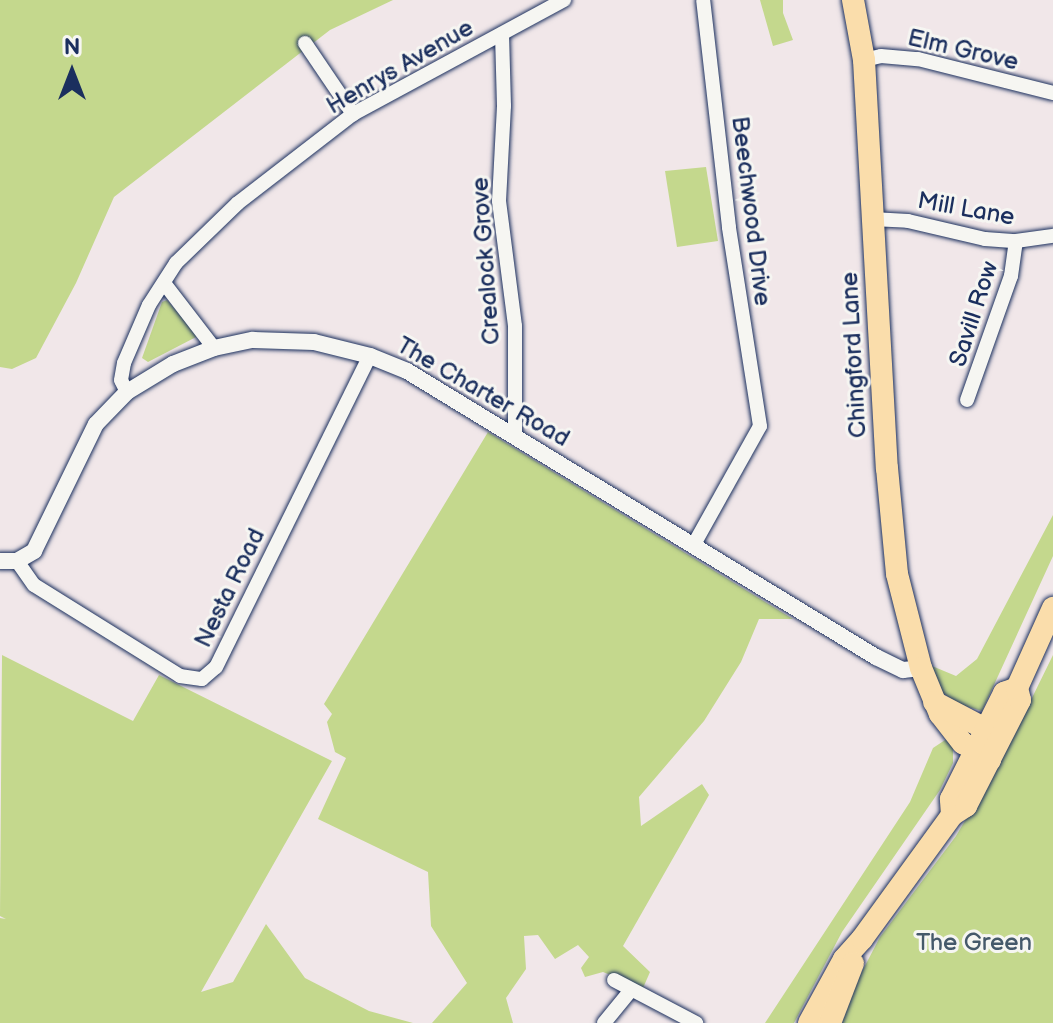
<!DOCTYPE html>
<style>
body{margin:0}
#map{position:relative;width:1053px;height:1023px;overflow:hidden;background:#f1e7e9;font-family:"Balsamiq Sans",sans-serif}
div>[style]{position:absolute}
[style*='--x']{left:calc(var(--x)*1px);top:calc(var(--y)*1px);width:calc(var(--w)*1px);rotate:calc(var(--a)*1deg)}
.green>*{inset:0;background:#c4d88d}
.roads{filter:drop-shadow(0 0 2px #1b2f5e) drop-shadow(0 0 2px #1b2f5e)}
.minor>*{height:14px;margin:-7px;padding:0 7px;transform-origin:7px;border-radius:7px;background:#f6f6f2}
.tertiary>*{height:16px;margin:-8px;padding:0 8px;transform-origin:8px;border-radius:8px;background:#f6f6f2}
.primary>*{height:22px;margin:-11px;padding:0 11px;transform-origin:11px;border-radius:11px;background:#faddab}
span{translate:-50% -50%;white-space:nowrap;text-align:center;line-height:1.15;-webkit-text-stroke:6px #f6f6f2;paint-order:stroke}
.street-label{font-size:24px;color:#1b2f5e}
.park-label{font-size:24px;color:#45596a}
.north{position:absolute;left:32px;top:32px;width:80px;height:80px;-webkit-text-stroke:6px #f6f6f2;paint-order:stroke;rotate:0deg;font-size:22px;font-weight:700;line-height:32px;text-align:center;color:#1b2f5e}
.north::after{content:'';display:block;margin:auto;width:28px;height:36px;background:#1b2f5e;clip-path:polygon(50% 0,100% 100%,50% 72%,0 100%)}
</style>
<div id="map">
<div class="green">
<div style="clip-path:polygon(0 0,393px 0,330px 30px,114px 197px,76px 283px,36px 358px,12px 369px,0 367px)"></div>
<div style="clip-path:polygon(760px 0,783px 0,783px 13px,793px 40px,773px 46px)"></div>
<div style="clip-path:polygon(706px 167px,718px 241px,677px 247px,665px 171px)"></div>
<div style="clip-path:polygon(167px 300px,198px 336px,148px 362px,142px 358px,162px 302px)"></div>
<div style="clip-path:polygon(488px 432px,793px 619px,759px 619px,741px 662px,704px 721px,639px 797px,641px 826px,702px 784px,709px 795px,623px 946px,650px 972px,643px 988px,603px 972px,585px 977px,581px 968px,589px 957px,578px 945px,555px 959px,538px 935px,524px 936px,526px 969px,506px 998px,513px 1023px,432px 1023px,467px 983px,431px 926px,428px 872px,318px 819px,346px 758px,335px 752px,327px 722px,332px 714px,324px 704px)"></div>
<div style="clip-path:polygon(1053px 515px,1053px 556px,982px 711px,958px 704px,943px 693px,932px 666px,956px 676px,977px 659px)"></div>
<div style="clip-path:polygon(2px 655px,133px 721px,159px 675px,332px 761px,201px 992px,233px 982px,266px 924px,305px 978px,369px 1011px,413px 1023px,0 1023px,0 918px,6px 919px,0 916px)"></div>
<div style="clip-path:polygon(1053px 655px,1053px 1023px,842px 1023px,855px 985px,880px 937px,956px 836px,1006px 751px)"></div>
<div style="clip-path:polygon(948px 738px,953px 748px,953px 763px,940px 790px,842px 932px,794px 1023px,765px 1023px,910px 802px,933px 748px)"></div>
</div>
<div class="roads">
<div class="minor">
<div style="--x:502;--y:34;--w:72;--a:88.4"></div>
<div style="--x:504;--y:106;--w:95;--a:93"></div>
<div style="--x:499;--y:201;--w:126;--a:82.7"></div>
<div style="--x:515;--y:326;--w:111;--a:90"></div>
<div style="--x:305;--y:43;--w:86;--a:55.9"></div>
<div style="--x:864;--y:60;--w:17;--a:-13"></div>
<div style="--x:881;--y:56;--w:37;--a:5"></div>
<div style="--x:918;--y:59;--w:139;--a:14.1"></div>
<div style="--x:872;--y:219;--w:36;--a:3"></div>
<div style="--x:908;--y:221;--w:79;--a:13.2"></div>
<div style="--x:985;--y:239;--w:31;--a:4"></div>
<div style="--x:1016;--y:241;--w:37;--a:-8"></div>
<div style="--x:164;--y:283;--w:82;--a:52.4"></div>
<div style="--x:127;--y:392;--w:13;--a:-117"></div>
<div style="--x:121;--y:380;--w:17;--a:-80"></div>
<div style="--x:124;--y:363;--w:63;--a:-66.7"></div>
<div style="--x:149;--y:305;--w:50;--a:-57.3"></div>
<div style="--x:176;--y:263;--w:86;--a:-44.1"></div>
<div style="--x:238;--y:203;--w:145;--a:-37.7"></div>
<div style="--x:353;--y:114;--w:240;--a:-28.4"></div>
<div style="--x:967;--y:400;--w:132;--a:-70.5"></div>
<div style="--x:1011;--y:276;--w:35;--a:-82"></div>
<div style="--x:693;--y:546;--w:137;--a:-60.8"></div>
<div style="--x:760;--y:426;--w:201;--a:-98.9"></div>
<div style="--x:729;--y:227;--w:228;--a:-96.5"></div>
<div style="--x:17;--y:561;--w:29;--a:55"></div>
<div style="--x:34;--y:585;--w:172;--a:31.9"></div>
<div style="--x:180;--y:676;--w:22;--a:8"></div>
<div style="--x:202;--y:679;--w:18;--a:-41"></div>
<div style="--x:216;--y:667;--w:347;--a:-63.7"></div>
<div style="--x:614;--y:980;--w:93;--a:27.7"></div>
<div style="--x:604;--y:1023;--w:43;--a:-50.7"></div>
</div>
<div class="tertiary">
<div style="--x:0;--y:561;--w:17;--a:0"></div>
<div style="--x:17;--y:561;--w:20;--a:-30"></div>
<div style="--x:34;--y:551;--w:141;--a:-64"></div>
<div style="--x:96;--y:424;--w:45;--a:-45.9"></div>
<div style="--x:127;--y:392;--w:54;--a:-31.3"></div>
<div style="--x:173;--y:364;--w:44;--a:-21.3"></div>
<div style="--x:214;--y:348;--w:40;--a:-12"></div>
<div style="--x:253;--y:340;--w:61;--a:1.9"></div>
<div style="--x:314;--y:342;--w:58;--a:14"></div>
<div style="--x:370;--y:356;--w:40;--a:22"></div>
<div style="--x:407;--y:371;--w:549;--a:31.38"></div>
<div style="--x:876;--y:657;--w:30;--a:26"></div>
<div style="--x:903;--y:670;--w:18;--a:-6"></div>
</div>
<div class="primary">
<div style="--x:853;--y:0;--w:61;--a:79.6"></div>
<div style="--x:864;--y:60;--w:409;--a:86.8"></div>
<div style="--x:887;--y:468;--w:106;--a:84.6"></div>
<div style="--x:897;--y:574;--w:97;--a:75.7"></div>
<div style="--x:921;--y:668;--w:50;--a:67.6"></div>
<div style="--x:940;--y:714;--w:37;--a:52"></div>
<div style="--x:963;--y:743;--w:32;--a:32"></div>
<div style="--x:934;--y:702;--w:71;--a:27.6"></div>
<div style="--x:952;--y:815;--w:16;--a:-94"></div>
<div style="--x:951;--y:799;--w:119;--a:-63.4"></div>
<div style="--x:1004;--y:693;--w:14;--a:-21"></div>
<div style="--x:809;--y:1023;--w:73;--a:-61.3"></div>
<div style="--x:844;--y:959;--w:27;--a:-48"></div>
<div style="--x:862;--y:939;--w:153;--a:-54"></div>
<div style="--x:952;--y:815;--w:17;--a:-33"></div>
<div style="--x:966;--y:806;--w:119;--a:-63"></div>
<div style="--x:1020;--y:700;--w:12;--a:-104"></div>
<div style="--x:1017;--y:688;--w:88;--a:-65.8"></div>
<div style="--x:830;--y:1023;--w:64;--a:-69"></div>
</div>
</div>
<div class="street-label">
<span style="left:963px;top:50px;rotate:13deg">Elm Grove</span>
<span style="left:400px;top:67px;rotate:-30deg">Henrys Avenue</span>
<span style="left:966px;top:209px;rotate:10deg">Mill Lane</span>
<span style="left:751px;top:211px;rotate:83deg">Beechwood Drive</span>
<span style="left:486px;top:261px;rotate:-94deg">Crealock Grove</span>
<span style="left:974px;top:314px;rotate:-72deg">Savill Row</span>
<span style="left:854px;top:355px;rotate:-93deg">Chingford Lane</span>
<span style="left:483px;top:392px;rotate:30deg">The Charter Road</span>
<span style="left:230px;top:588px;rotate:-64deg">Nesta Road</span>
</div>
<div class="park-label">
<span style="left:974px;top:943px">The Green</span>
</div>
<div class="north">N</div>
</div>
